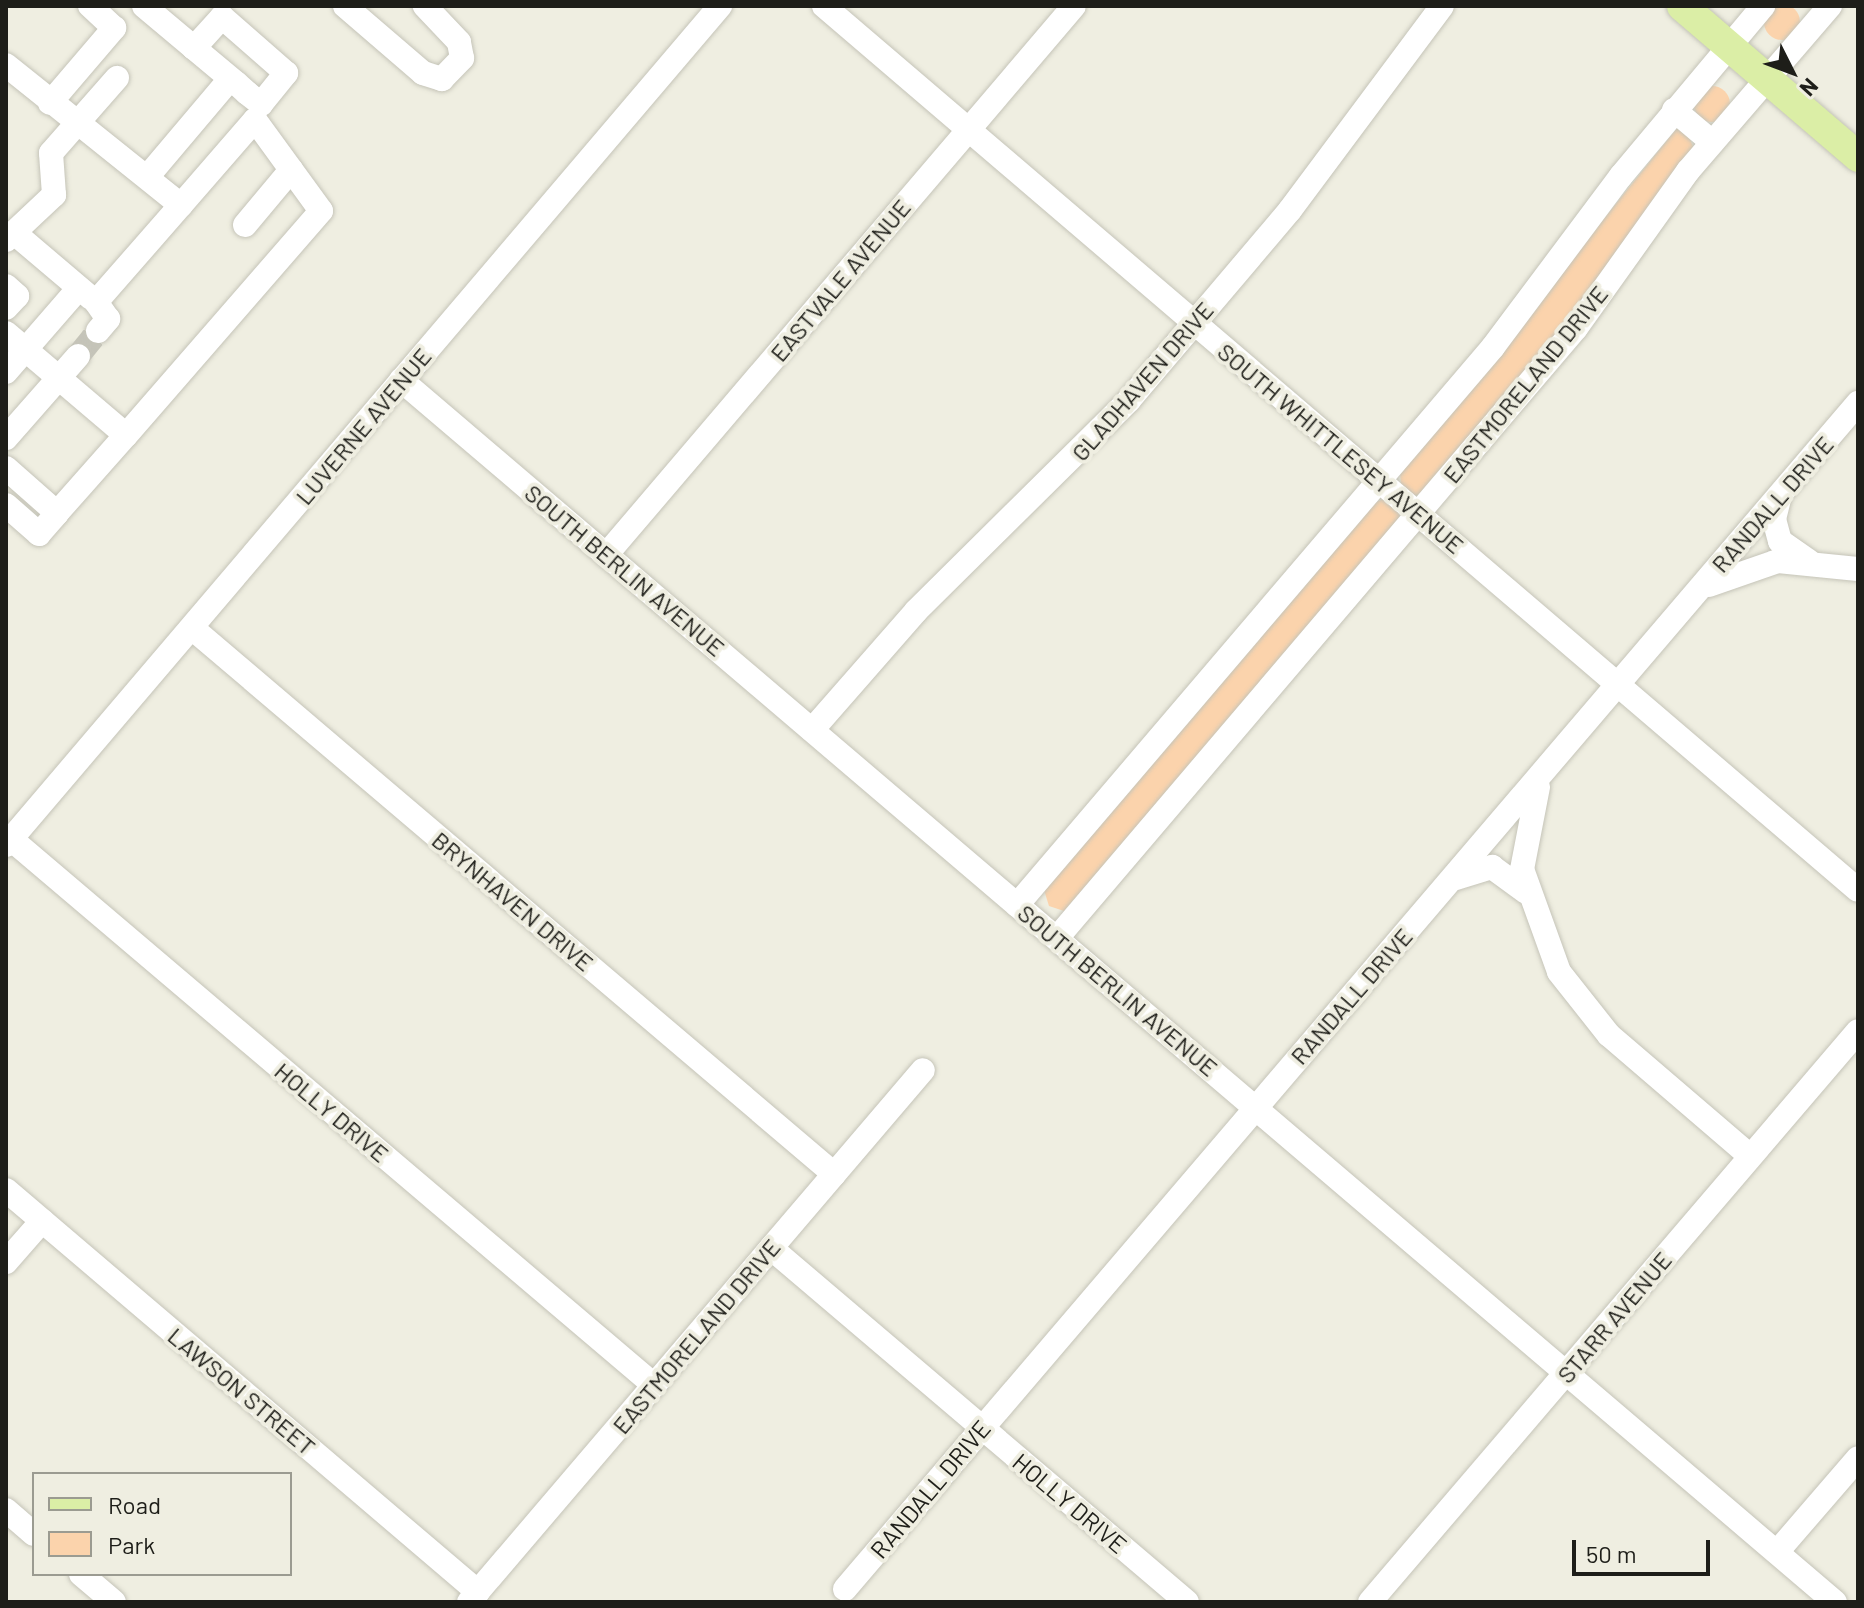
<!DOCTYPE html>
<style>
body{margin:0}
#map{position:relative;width:1864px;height:1608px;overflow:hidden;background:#efeee1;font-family:Barlow,sans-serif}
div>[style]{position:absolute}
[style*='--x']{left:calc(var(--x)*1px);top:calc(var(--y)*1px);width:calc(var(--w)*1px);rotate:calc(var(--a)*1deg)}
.green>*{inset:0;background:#fbd3ac}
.round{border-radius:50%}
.minor-tunnel>*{height:24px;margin-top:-12px;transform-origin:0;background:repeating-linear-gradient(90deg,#c5c4b9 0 24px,transparent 0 36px)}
.roads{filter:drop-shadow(0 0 2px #c5c4b8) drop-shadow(0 0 2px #c5c4b8)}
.minor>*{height:24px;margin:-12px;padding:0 12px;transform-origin:12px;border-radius:12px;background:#fff}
.major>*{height:30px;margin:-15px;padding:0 15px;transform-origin:15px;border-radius:15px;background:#dbeea6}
span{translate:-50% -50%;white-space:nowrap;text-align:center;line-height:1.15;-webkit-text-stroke:8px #efeee1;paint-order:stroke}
.street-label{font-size:24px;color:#1e1e19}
.frame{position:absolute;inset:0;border:8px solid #1e1e19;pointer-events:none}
.legend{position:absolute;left:32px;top:1472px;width:260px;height:104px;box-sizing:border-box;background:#efeee1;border:2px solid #9b9b91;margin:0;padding:10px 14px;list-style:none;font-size:24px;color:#1e1e19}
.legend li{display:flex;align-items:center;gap:16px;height:40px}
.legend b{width:40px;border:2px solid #9b9b91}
.north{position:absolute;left:1752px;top:32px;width:80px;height:80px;-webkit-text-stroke:6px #efeee1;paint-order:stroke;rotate:132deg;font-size:22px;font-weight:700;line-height:32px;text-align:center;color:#1e1e19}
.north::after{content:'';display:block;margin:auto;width:28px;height:36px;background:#1e1e19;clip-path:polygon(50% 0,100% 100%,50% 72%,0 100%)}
.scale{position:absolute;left:1572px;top:1540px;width:138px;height:36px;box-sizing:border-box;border:4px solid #1e1e19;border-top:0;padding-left:10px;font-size:24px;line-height:28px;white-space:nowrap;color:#1e1e19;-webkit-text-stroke:6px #efeee1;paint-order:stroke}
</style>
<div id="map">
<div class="green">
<div class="round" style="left:1764px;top:4px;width:36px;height:36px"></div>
<div class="round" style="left:1694px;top:86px;width:36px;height:36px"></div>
<div style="clip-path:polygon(1677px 128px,1687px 132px,1694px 149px,1580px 306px,1427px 492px,1414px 496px,1401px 486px,1400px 472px)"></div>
<div style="clip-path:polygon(1384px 499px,1398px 508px,1401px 522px,1064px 911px,1049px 906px,1044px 890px,1373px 503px)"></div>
</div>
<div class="minor-tunnel">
<div style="--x:78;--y:356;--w:32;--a:-51"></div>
</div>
<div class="roads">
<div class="minor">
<div style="--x:144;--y:6;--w:65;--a:40"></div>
<div style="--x:194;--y:48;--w:55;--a:39.8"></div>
<div style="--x:236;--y:83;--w:15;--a:42"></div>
<div style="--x:247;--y:93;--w:18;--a:38"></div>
<div style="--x:261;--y:104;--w:40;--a:-51"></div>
<div style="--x:286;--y:73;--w:85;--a:-138.8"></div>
<div style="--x:222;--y:17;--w:42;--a:132.1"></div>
<div style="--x:345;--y:6;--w:103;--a:40.7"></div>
<div style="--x:423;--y:73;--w:20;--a:18"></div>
<div style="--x:442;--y:79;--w:29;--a:-46"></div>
<div style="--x:462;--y:58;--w:16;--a:-101"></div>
<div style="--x:459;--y:42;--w:50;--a:-133.4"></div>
<div style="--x:824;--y:6;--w:1360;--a:40.53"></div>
<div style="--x:6;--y:65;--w:224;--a:38.7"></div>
<div style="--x:181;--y:205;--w:113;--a:-49"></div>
<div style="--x:255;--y:120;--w:112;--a:54"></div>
<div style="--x:321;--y:211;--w:297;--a:131"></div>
<div style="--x:50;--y:103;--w:99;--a:-49.5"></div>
<div style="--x:114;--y:28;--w:33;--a:-137"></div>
<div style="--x:1674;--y:110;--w:50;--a:40.1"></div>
<div style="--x:148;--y:176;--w:127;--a:-49.8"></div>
<div style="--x:245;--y:225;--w:72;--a:-50.1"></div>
<div style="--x:18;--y:236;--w:96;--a:40.3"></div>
<div style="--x:6;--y:240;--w:66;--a:-43.2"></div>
<div style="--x:54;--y:195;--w:42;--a:-94.1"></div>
<div style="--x:51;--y:153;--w:100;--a:-48.7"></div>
<div style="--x:6;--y:286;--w:15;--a:42"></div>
<div style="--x:17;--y:296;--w:16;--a:133"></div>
<div style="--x:98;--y:331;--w:16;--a:-50"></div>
<div style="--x:108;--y:319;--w:21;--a:-125"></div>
<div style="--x:96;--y:302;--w:129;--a:-48.8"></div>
<div style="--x:6;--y:333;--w:157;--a:40.4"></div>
<div style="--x:126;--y:435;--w:104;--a:131.5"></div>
<div style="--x:57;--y:513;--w:68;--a:-138.6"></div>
<div style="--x:6;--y:372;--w:111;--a:-49"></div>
<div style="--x:401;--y:380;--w:1884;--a:40.44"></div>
<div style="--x:6;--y:438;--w:109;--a:-48.7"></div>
<div style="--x:1780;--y:495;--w:25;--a:104"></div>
<div style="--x:1774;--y:519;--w:23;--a:75"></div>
<div style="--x:1780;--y:541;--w:35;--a:35"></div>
<div style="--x:6;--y:505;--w:44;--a:41.3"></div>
<div style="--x:39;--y:534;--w:28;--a:-49"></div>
<div style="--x:606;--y:555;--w:721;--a:-49.55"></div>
<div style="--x:1709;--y:585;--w:73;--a:-19.2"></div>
<div style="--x:1778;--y:561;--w:80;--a:5.7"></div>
<div style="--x:192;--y:628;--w:843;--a:40.38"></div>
<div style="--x:812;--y:730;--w:158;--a:-48.8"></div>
<div style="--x:916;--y:611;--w:300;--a:-44.7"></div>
<div style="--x:1129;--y:400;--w:249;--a:-49.7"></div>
<div style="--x:1290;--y:210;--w:254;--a:-53.3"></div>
<div style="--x:1538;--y:787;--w:84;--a:101"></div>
<div style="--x:1522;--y:869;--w:109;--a:70.2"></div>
<div style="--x:1559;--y:972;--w:80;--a:51.6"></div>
<div style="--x:1609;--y:1035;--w:186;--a:40.6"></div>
<div style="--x:11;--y:839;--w:844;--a:40.34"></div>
<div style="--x:6;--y:845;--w:1102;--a:-49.6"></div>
<div style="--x:1456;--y:878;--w:38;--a:-17"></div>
<div style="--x:1492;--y:867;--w:42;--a:36.3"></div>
<div style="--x:1017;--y:905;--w:733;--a:-49.53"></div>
<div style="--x:1493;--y:347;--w:214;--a:-53.2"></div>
<div style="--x:1621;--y:176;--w:222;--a:-50.1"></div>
<div style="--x:1057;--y:938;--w:801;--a:-49.61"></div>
<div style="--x:1576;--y:328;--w:193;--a:-54.5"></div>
<div style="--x:1688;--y:171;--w:218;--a:-49.3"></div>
<div style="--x:6;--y:1190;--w:620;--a:40.42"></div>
<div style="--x:771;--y:1248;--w:546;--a:40.4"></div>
<div style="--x:6;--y:1262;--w:55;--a:-48.7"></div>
<div style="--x:6;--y:1510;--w:37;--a:41"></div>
<div style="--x:1777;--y:1552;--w:124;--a:-49.2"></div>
<div style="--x:81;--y:1574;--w:43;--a:40.3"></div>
<div style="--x:845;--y:1589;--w:1560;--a:-49.5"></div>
<div style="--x:469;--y:1602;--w:699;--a:-49.52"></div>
<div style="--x:1370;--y:1602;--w:751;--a:-49.48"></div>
</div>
<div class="major">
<div style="--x:1682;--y:6;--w:232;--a:40.6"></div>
</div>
</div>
<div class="street-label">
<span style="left:840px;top:280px;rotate:-50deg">EASTVALE AVENUE</span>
<span style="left:1142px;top:381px;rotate:-49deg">GLADHAVEN DRIVE</span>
<span style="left:1525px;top:384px;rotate:-51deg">EASTMORELAND DRIVE</span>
<span style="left:363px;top:426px;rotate:-50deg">LUVERNE AVENUE</span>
<span style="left:1341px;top:448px;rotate:40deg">SOUTH WHITTLESEY AVENUE</span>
<span style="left:1772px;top:504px;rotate:-49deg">RANDALL DRIVE</span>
<span style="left:625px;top:570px;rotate:40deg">SOUTH BERLIN AVENUE</span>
<span style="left:513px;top:901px;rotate:40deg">BRYNHAVEN DRIVE</span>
<span style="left:1118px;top:990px;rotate:40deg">SOUTH BERLIN AVENUE</span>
<span style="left:1351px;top:996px;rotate:-49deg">RANDALL DRIVE</span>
<span style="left:332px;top:1112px;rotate:40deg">HOLLY DRIVE</span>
<span style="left:1614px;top:1317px;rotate:-50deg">STARR AVENUE</span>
<span style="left:696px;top:1336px;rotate:-50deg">EASTMORELAND DRIVE</span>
<span style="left:242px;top:1391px;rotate:40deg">LAWSON STREET</span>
<span style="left:930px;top:1489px;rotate:-50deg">RANDALL DRIVE</span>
<span style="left:1070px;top:1503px;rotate:40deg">HOLLY DRIVE</span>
</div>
<div class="frame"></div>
<ul class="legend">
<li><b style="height:10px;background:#dbeea6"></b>Road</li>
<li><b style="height:22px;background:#fbd3ac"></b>Park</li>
</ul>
<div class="north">N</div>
<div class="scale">50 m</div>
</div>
